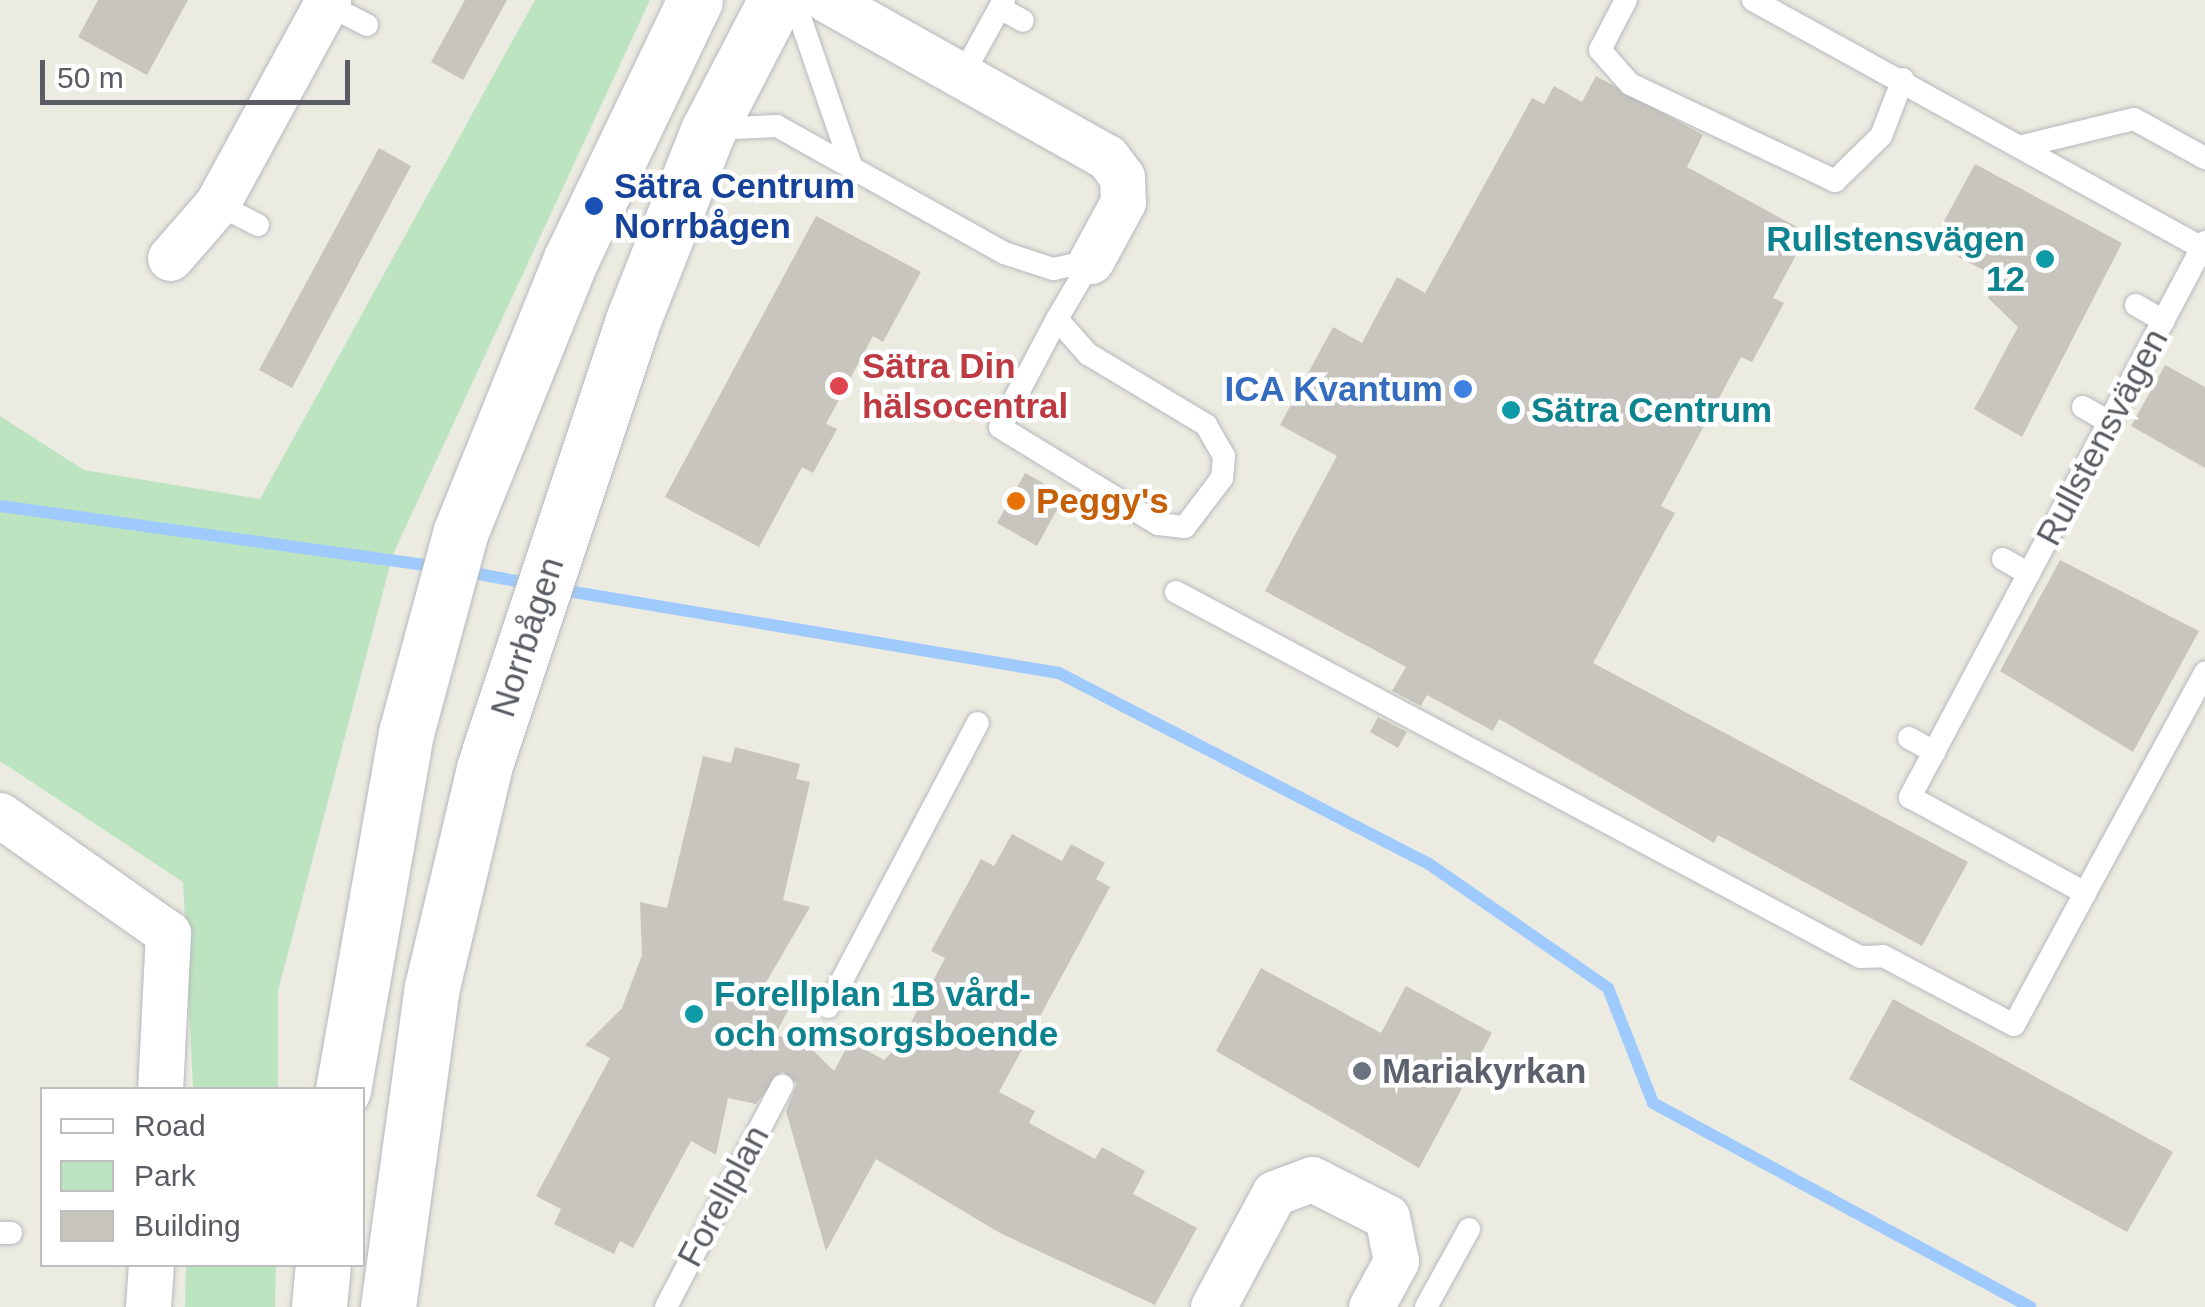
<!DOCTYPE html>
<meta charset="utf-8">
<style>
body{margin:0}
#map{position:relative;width:2205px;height:1307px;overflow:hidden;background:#ecebe1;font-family:Arial,sans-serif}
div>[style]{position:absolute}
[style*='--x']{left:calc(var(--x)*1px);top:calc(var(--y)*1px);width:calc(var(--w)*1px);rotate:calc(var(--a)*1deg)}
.green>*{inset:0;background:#bde4c1}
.stream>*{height:12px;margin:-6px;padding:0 6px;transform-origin:6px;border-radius:6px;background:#9fcafe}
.building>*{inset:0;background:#c7c5be}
.roads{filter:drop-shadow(0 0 2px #b6b8bd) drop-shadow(0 0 2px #b6b8bd)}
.lane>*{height:22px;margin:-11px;padding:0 11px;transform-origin:11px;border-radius:11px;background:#fff}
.street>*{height:45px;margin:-22.5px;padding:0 22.5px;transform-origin:22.5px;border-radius:22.5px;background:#fff}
.secondary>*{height:55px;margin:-27.5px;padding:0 27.5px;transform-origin:27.5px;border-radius:27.5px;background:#fff}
.dots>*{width:28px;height:28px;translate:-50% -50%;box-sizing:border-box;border:5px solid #fff;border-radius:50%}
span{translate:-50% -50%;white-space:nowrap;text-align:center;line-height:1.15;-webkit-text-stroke:9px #fff;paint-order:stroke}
.transit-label{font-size:35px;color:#164399;font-weight:700}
.left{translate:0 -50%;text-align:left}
.culture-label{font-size:35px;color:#0d838f;font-weight:700}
.right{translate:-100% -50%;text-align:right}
.health-label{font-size:35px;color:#be3a42;font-weight:700}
.shop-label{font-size:35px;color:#366cbe;font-weight:700}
.street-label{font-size:35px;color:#595c62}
.food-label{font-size:35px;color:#c56008;font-weight:700}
.worship-label{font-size:35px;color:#5b616d;font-weight:700}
.legend{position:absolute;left:40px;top:1087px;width:325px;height:180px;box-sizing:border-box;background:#fff;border:2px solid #bdbec0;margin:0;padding:12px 18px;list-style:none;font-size:30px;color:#595c62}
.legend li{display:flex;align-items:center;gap:20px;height:50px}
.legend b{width:50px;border:2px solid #bdbec0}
.scale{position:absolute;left:40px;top:60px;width:310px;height:45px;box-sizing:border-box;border:5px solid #595c62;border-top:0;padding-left:12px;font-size:30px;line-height:35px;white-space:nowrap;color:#595c62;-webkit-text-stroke:8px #fff;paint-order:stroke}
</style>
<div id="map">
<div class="green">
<div style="clip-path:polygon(535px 0,650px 0,393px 554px,278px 991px,278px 1089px,193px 1089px,183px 882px,0 761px,0 416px,84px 470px,260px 499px)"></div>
<div style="clip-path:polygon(186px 1265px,276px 1265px,275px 1307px,185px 1307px)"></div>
</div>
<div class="stream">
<div style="--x:0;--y:506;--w:442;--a:7.9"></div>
<div style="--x:463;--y:571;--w:70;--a:10.7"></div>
<div style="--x:556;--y:589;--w:510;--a:9.48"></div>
<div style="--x:1059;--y:673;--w:416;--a:27.3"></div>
<div style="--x:1429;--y:864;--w:218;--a:34.7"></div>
<div style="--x:1608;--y:988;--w:123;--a:68.6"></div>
<div style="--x:1653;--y:1103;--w:429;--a:28.4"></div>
</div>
<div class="building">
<div style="clip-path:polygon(98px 0,188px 0,147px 75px,78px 37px)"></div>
<div style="clip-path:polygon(465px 0,507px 0,463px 80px,431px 62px)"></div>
<div style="clip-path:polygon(1596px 76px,1703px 135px,1687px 167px,1808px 233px,1773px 298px,1784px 303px,1752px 362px,1741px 357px,1661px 506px,1675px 513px,1593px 663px,1968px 862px,1922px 946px,1718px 835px,1714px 843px,1499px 719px,1493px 731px,1427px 695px,1421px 706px,1392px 691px,1406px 667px,1265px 591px,1337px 456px,1280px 425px,1333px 327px,1362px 343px,1397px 277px,1425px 293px,1532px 98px,1544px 104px,1554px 86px,1582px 102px)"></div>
<div style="clip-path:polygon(379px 148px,411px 166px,292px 388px,259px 370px)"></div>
<div style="clip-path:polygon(1975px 164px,2122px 243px,2022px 437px,1974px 409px,2018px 327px,1988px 298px,1999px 278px,1958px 257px,1970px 235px,1944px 221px)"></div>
<div style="clip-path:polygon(816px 216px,921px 272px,883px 342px,873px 336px,826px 424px,837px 429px,813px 473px,802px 467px,759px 547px,665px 497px)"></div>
<div style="clip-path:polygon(2165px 365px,2205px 387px,2205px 468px,2131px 426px)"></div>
<div style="clip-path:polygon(1025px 473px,1065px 495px,1037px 546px,997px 523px)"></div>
<div style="clip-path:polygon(2060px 560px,2199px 631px,2133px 752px,2000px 671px)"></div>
<div style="clip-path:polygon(1378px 717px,1407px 732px,1398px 748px,1370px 732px)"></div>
<div style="clip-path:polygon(735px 747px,800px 764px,796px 779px,810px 782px,783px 900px,810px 907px,760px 993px,793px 1001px,775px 1035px,808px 1045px,834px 1071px,850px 1041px,884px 1060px,899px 1045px,945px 958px,931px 951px,981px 859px,994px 866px,1012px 834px,1062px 861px,1071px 844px,1105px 863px,1096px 879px,1110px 887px,999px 1092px,1035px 1111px,1029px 1123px,1095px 1159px,1102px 1147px,1145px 1171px,1133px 1194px,1197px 1228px,1155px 1305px,1000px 1233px,876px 1159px,826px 1251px,786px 1111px,797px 1084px,782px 1071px,756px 1104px,728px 1098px,716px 1155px,691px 1141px,633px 1248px,620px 1241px,614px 1254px,554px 1224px,561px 1209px,536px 1196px,610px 1058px,585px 1045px,622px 1008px,642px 955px,640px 902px,667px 908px,703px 756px,731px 763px)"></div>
<div style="clip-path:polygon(1261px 968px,1381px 1033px,1406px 986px,1492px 1033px,1419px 1168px,1216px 1051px)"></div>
<div style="clip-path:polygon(1893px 999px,2173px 1152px,2127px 1232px,1849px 1079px)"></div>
</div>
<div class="roads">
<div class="lane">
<div style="--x:794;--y:0;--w:178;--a:71"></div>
<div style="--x:1626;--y:0;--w:56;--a:117.5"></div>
<div style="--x:1600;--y:50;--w:45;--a:48.6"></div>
<div style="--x:1630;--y:84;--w:227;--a:25.3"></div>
<div style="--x:1835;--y:181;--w:64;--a:-44.4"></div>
<div style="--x:1881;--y:136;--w:61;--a:-68.9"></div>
<div style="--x:1753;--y:0;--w:513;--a:28.91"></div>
<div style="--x:326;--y:4;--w:46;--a:27.1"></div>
<div style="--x:1000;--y:8;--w:26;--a:29"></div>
<div style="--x:963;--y:74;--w:85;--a:-61"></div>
<div style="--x:714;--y:129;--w:63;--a:-2.7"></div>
<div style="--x:777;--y:126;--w:260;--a:29.2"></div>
<div style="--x:1004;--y:253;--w:52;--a:18.1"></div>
<div style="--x:1053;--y:269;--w:39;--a:-12"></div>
<div style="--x:2027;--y:145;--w:110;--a:-13.7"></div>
<div style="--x:2134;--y:119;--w:81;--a:28.8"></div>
<div style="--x:217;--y:204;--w:46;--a:27.1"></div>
<div style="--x:2205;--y:242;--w:629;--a:117.99"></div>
<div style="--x:1910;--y:797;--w:200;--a:28.7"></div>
<div style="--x:2085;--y:893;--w:251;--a:-61.4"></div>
<div style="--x:2136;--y:305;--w:32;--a:30"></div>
<div style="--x:1057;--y:319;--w:47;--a:48.5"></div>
<div style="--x:1088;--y:354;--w:138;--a:31"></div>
<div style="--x:1206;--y:425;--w:36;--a:60"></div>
<div style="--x:1224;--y:456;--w:22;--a:95"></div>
<div style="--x:1222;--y:478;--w:61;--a:127.1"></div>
<div style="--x:1185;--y:527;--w:27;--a:-174"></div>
<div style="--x:1158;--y:524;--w:185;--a:-148.5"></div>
<div style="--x:1000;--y:427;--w:122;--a:-62.2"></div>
<div style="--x:1057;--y:319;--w:67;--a:-59.6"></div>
<div style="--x:2083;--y:407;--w:30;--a:30"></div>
<div style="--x:2003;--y:559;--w:30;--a:30"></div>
<div style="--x:1176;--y:592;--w:775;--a:28.09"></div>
<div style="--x:1860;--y:957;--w:23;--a:-2"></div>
<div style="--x:1883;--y:956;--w:148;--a:27.8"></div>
<div style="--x:2014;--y:1025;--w:150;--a:-61.7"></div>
<div style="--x:1909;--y:738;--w:29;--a:29"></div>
<div style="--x:828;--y:1007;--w:321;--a:-62.2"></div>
<div style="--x:0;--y:1233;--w:11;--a:0"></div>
<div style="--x:666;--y:1307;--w:250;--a:-62.3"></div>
<div style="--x:1426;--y:1307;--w:89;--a:-61.1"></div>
</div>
<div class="street">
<div style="--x:827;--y:0;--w:321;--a:29.3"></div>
<div style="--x:1107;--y:157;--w:25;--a:53"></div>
<div style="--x:1122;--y:177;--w:25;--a:88"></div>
<div style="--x:1123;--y:202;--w:67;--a:118.5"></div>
<div style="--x:170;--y:258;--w:72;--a:-49"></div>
<div style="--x:217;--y:204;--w:232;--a:-61.4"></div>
<div style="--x:0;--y:815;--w:205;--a:35.1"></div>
<div style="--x:168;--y:933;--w:157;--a:92.9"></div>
<div style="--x:148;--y:1307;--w:43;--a:-86"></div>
<div style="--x:1213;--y:1307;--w:129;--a:-61.8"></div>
<div style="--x:1274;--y:1193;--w:40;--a:-20.2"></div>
<div style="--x:1312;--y:1179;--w:84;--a:26.9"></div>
<div style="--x:1387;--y:1217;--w:45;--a:78.4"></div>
<div style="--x:1396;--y:1261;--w:52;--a:118.5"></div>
</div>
<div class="secondary">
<div style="--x:343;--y:1090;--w:363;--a:-80"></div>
<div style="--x:406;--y:733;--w:209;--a:-74.8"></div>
<div style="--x:461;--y:531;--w:293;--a:-68"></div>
<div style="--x:571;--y:259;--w:287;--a:-64.4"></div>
<div style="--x:319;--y:1307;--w:43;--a:-84.7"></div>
<div style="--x:388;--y:1307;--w:323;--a:-82.2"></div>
<div style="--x:432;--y:987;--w:225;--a:-76.6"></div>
<div style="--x:484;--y:768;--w:472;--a:-71.6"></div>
<div style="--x:633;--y:320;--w:203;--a:-68.4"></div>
<div style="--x:708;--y:131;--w:148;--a:-62.6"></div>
</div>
</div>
<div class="dots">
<div style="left:594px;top:206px;background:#1a4fb4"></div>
<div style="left:2045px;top:259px;background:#0f9aa8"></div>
<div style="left:839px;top:386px;background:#e0444e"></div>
<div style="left:1463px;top:389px;background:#3f7fe0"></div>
<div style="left:1511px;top:410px;background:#0f9aa8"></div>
<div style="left:1016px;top:501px;background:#e8710a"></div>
<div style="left:694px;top:1014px;background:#0f9aa8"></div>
<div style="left:1362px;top:1071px;background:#6b7280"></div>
</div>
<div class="transit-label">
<span class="left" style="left:614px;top:206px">Sätra Centrum<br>Norrbågen</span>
</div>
<div class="culture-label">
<span class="right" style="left:2025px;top:259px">Rullstensvägen<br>12</span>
<span class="left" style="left:1531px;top:410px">Sätra Centrum</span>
<span class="left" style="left:714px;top:1014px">Forellplan 1B vård-<br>och omsorgsboende</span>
</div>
<div class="health-label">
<span class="left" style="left:862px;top:386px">Sätra Din<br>hälsocentral</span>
</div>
<div class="shop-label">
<span class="right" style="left:1443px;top:389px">ICA Kvantum</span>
</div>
<div class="street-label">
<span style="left:2102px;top:437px;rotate:-62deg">Rullstensvägen</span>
<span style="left:527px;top:637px;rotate:-72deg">Norrbågen</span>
<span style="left:723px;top:1196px;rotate:-62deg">Forellplan</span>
</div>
<div class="food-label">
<span class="left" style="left:1036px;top:501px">Peggy's</span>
</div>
<div class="worship-label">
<span class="left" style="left:1382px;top:1071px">Mariakyrkan</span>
</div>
<ul class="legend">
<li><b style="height:12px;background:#fff"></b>Road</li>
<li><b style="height:28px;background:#bde4c1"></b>Park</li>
<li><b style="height:28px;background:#c7c5be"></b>Building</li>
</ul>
<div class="scale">50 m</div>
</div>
